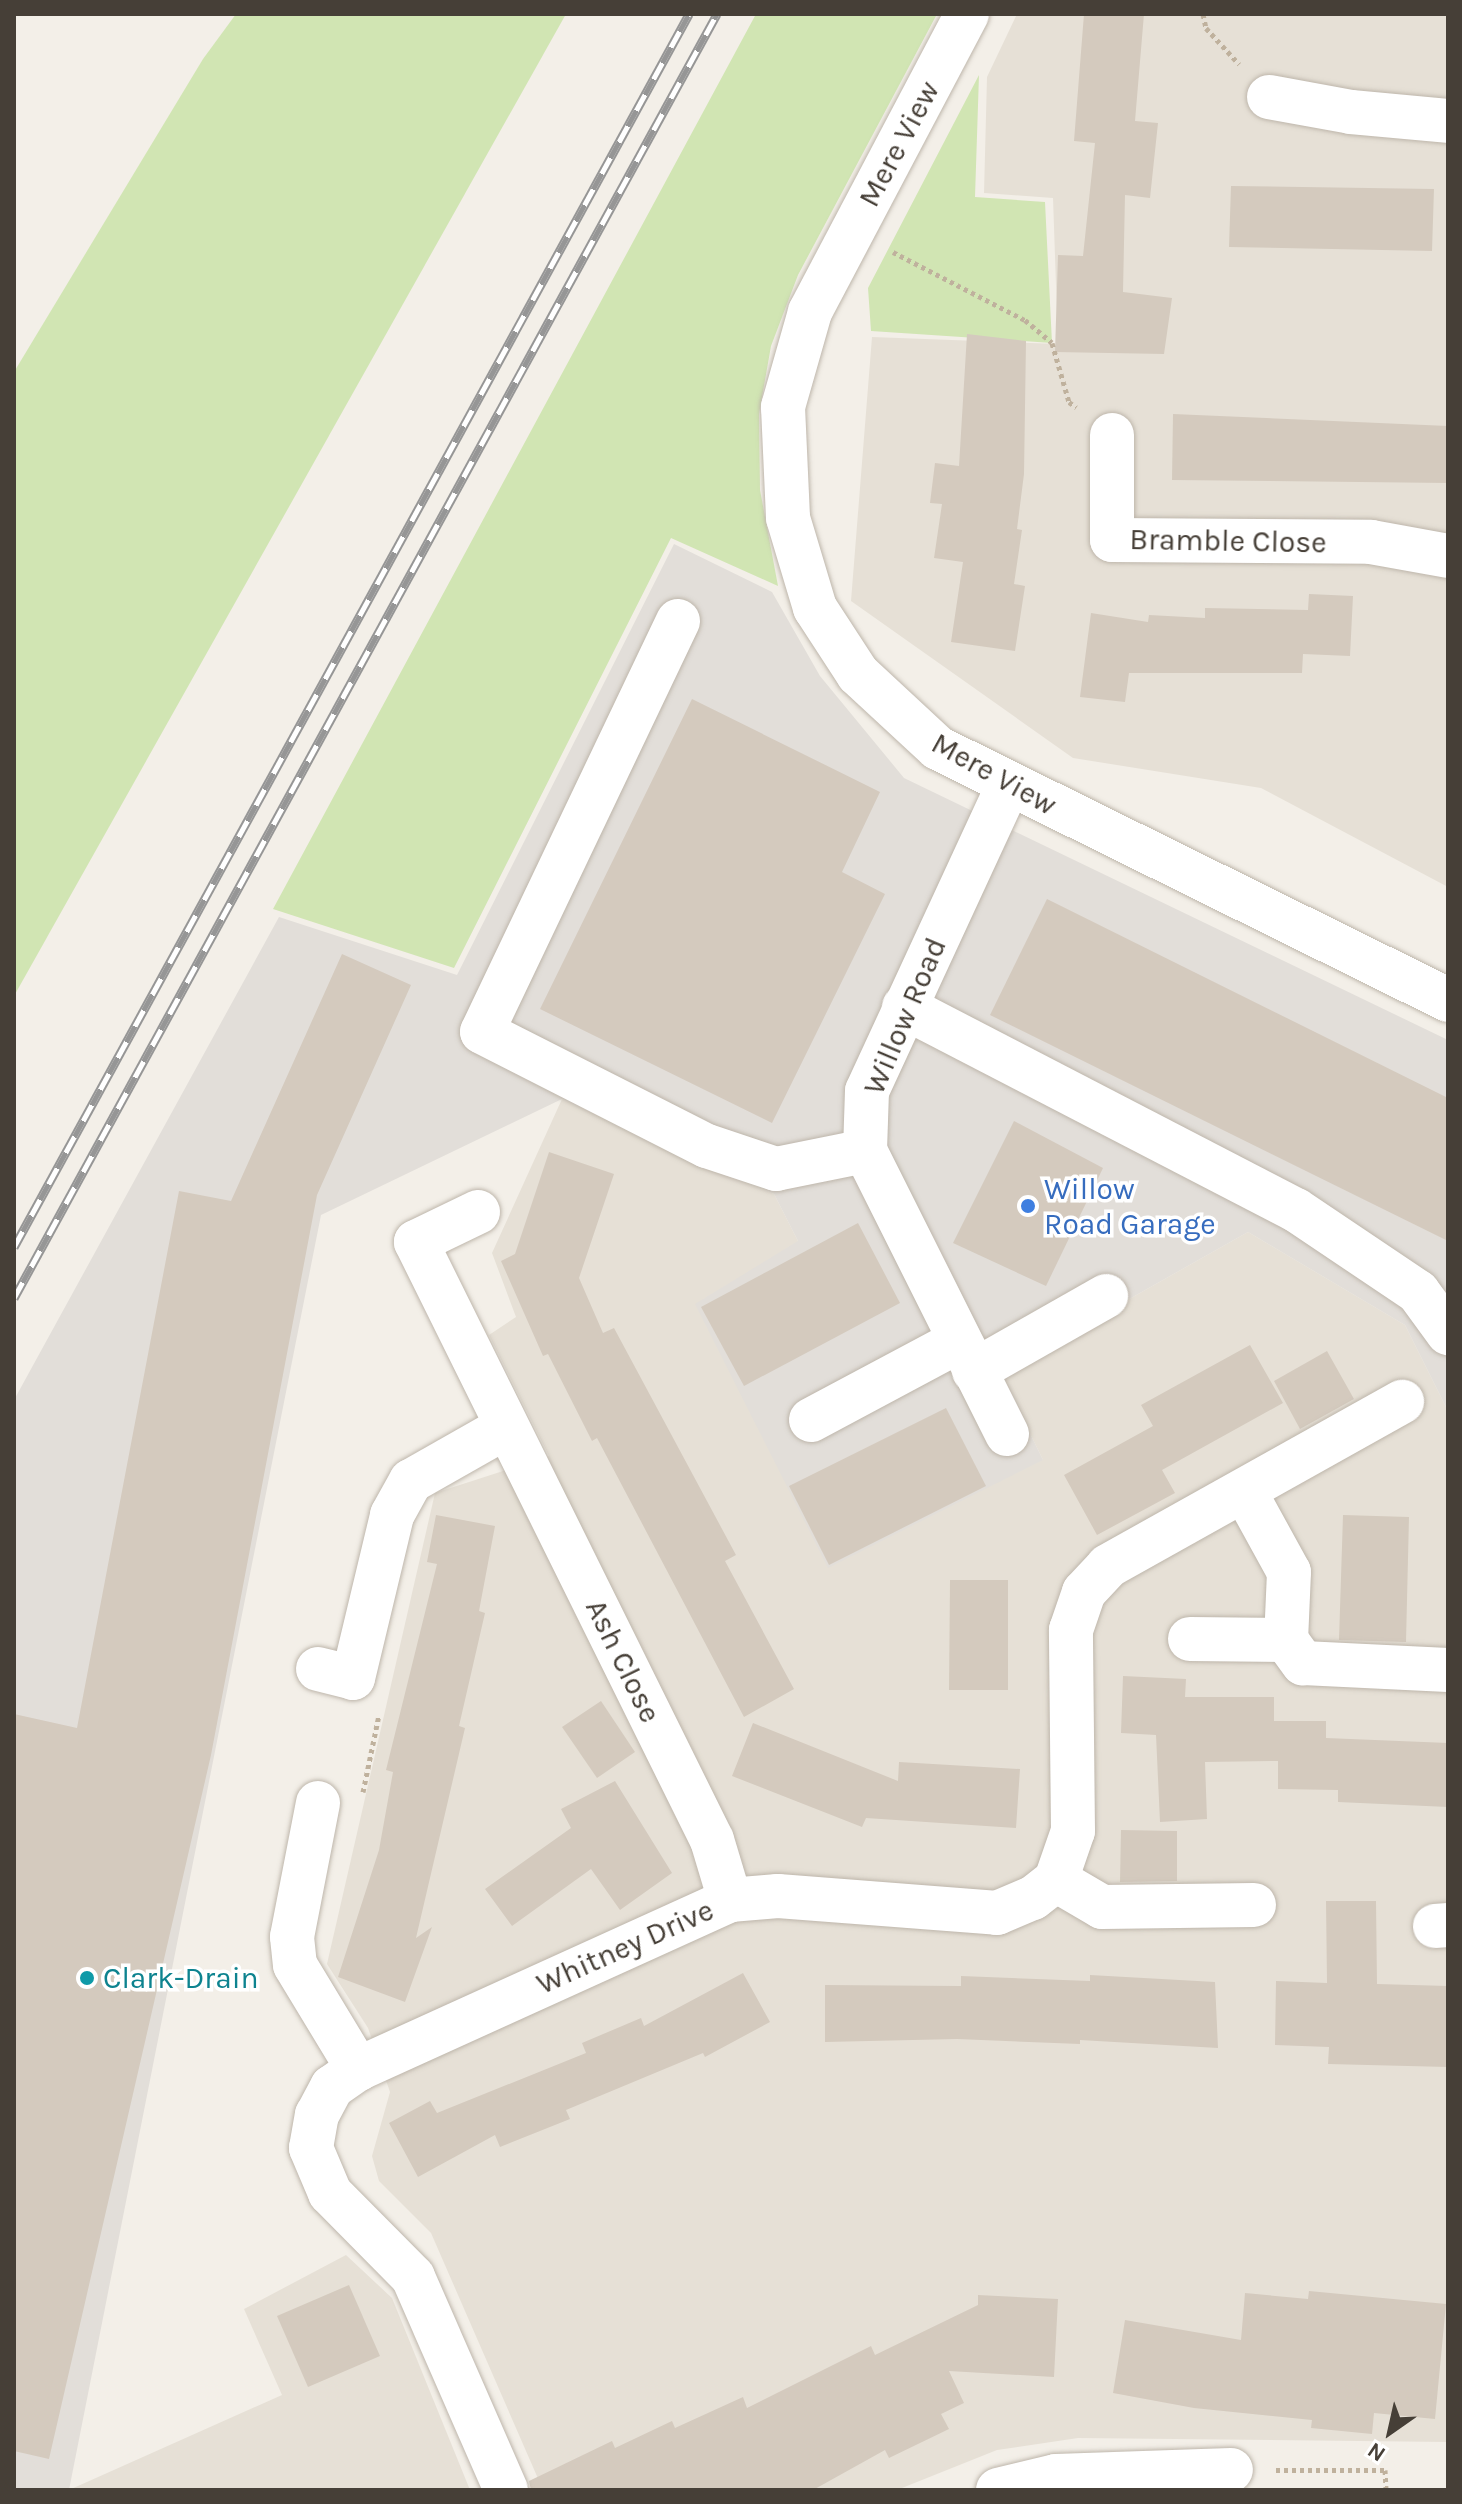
<!DOCTYPE html>
<style>
body{margin:0}
#map{position:relative;width:1462px;height:2504px;overflow:hidden;background:#f3efe8;font-family:Karla,sans-serif}
div>[style]{position:absolute}
[style*='--x']{left:calc(var(--x)*1px);top:calc(var(--y)*1px);width:calc(var(--w)*1px);rotate:calc(var(--a)*1deg)}
.residential>*{inset:0;background:#e6e0d6}
.industrial>*{inset:0;background:#e2ded9}
.green>*{inset:0;background:#d1e5b3}
.building>*{inset:0;background:#d4cabe}
.path>*{height:5px;margin-top:-2.5px;transform-origin:0;background:repeating-linear-gradient(90deg,#bfb19d 0 4px,transparent 0 8px)}
.roads{filter:drop-shadow(0 0 2px #beb6ab) drop-shadow(0 0 2px #beb6ab)}
.minor>*{height:44px;margin:-22px;padding:0 22px;transform-origin:22px;border-radius:22px;background:#fff}
.rail>*{height:9px;margin-top:-4.5px;transform-origin:0;background:repeating-linear-gradient(90deg,#fff 0 18px,#969696 0 36px);box-sizing:border-box;border-block:2px solid #969696}
.dots>*{width:22px;height:22px;translate:-50% -50%;box-sizing:border-box;border:4px solid #fff;border-radius:50%}
span{translate:-50% -50%;white-space:nowrap;text-align:center;line-height:1.15;-webkit-text-stroke:7px #fff;paint-order:stroke}
.street-label{font-size:30px;color:#463f37}
.shop-label{font-size:30px;color:#366cbe}
.left{translate:0 -50%;text-align:left}
.culture-label{font-size:30px;color:#0d838f}
.frame{position:absolute;inset:0;border:16px solid #463f37;pointer-events:none}
.north{position:absolute;left:1350px;top:2392px;width:80px;height:80px;-webkit-text-stroke:6px #fff;paint-order:stroke;rotate:214deg;font-size:22px;font-weight:700;line-height:32px;text-align:center;color:#463f37}
.north::after{content:'';display:block;margin:auto;width:28px;height:36px;background:#463f37;clip-path:polygon(50% 0,100% 100%,50% 72%,0 100%)}
</style>
<div id="map">
<div class="residential">
<div style="clip-path:polygon(1017px 14px,1448px 14px,1448px 887px,1261px 788px,1073px 758px,851px 601px,872px 337px,1058px 344px,1053px 198px,984px 193px,987px 77px)"></div>
<div style="clip-path:polygon(562px 1099px,774px 1194px,798px 1241px,1043px 1460px,1000px 1372px,1248px 1232px,1405px 1325px,1448px 1411px,1448px 2442px,1078px 2438px,997px 2450px,897px 2490px,543px 2490px,431px 2233px,379px 2181px,372px 2156px,390px 2092px,368px 2028px,327px 1964px,435px 1493px,549px 1456px,489px 1335px,516px 1317px,492px 1253px)"></div>
<div style="clip-path:polygon(346px 2255px,392px 2298px,470px 2490px,69px 2490px,282px 2395px,244px 2309px)"></div>
</div>
<div class="industrial">
<div style="clip-path:polygon(674px 544px,772px 592px,820px 676px,904px 778px,1448px 1040px,1448px 1411px,1405px 1325px,1248px 1232px,1000px 1372px,1043px 1460px,828px 1568px,695px 1304px,798px 1241px,774px 1194px,562px 1099px,321px 1215px,69px 2490px,14px 2490px,14px 1400px,279px 917px,457px 975px)"></div>
</div>
<div class="green">
<div style="clip-path:polygon(236px 14px,566px 14px,14px 996px,14px 372px,203px 59px)"></div>
<div style="clip-path:polygon(756px 14px,937px 14px,798px 275px,771px 346px,759px 414px,760px 490px,778px 586px,671px 538px,454px 968px,273px 909px)"></div>
<div style="clip-path:polygon(979px 75px,975px 197px,1045px 202px,1052px 343px,871px 331px,868px 288px)"></div>
</div>
<div class="building">
<div style="clip-path:polygon(1084px 14px,1144px 14px,1135px 121px,1158px 123px,1150px 198px,1125px 195px,1123px 292px,1172px 298px,1164px 354px,1055px 352px,1058px 255px,1083px 256px,1095px 143px,1074px 141px)"></div>
<div style="clip-path:polygon(1231px 186px,1434px 189px,1432px 251px,1229px 247px)"></div>
<div style="clip-path:polygon(967px 334px,1026px 341px,1024px 474px,1017px 529px,1022px 530px,1014px 584px,1025px 586px,1015px 651px,951px 642px,963px 562px,934px 558px,942px 504px,930px 503px,935px 463px,959px 466px)"></div>
<div style="clip-path:polygon(1173px 414px,1448px 426px,1448px 483px,1172px 480px)"></div>
<div style="clip-path:polygon(1309px 594px,1353px 596px,1350px 656px,1303px 654px,1302px 673px,1129px 673px,1125px 702px,1080px 697px,1091px 613px,1148px 622px,1149px 615px,1205px 618px,1205px 608px,1308px 610px)"></div>
<div style="clip-path:polygon(692px 699px,880px 792px,842px 872px,885px 894px,772px 1123px,540px 1009px)"></div>
<div style="clip-path:polygon(1047px 899px,1448px 1098px,1448px 1241px,990px 1015px)"></div>
<div style="clip-path:polygon(342px 954px,411px 985px,317px 1195px,211px 1755px,49px 2459px,14px 2451px,14px 1714px,77px 1728px,179px 1191px,231px 1201px)"></div>
<div style="clip-path:polygon(1014px 1121px,1103px 1168px,1046px 1286px,953px 1243px)"></div>
<div style="clip-path:polygon(549px 1152px,614px 1174px,579px 1278px,603px 1333px,614px 1328px,736px 1555px,725px 1561px,794px 1689px,744px 1717px,597px 1438px,592px 1441px,548px 1354px,543px 1356px,501px 1261px,515px 1254px)"></div>
<div style="clip-path:polygon(858px 1223px,900px 1303px,744px 1386px,701px 1307px)"></div>
<div style="clip-path:polygon(1250px 1345px,1283px 1403px,1162px 1470px,1175px 1493px,1097px 1535px,1064px 1475px,1153px 1426px,1141px 1405px)"></div>
<div style="clip-path:polygon(1327px 1351px,1354px 1399px,1300px 1429px,1274px 1381px)"></div>
<div style="clip-path:polygon(946px 1408px,986px 1486px,829px 1565px,789px 1486px)"></div>
<div style="clip-path:polygon(436px 1515px,495px 1526px,479px 1611px,485px 1613px,459px 1726px,465px 1728px,416px 1938px,432px 1927px,405px 2002px,338px 1977px,379px 1850px,393px 1772px,386px 1770px,437px 1564px,427px 1562px)"></div>
<div style="clip-path:polygon(1343px 1515px,1409px 1517px,1406px 1642px,1339px 1640px)"></div>
<div style="clip-path:polygon(950px 1580px,1008px 1580px,1008px 1690px,949px 1690px)"></div>
<div style="clip-path:polygon(1123px 1676px,1186px 1679px,1185px 1697px,1274px 1697px,1274px 1721px,1326px 1721px,1326px 1738px,1448px 1743px,1448px 1807px,1338px 1802px,1338px 1790px,1278px 1789px,1278px 1761px,1205px 1762px,1207px 1819px,1160px 1822px,1156px 1735px,1121px 1733px)"></div>
<div style="clip-path:polygon(601px 1701px,635px 1752px,597px 1778px,562px 1727px)"></div>
<div style="clip-path:polygon(753px 1723px,898px 1781px,899px 1762px,1020px 1769px,1016px 1828px,866px 1818px,862px 1827px,732px 1776px)"></div>
<div style="clip-path:polygon(615px 1781px,672px 1873px,620px 1910px,591px 1869px,512px 1926px,485px 1889px,571px 1828px,561px 1809px)"></div>
<div style="clip-path:polygon(1121px 1830px,1177px 1831px,1177px 1881px,1120px 1882px)"></div>
<div style="clip-path:polygon(1326px 1901px,1376px 1901px,1377px 1984px,1448px 1986px,1448px 2067px,1328px 2064px,1329px 2047px,1275px 2045px,1276px 1981px,1327px 1983px)"></div>
<div style="clip-path:polygon(743px 1973px,770px 2022px,705px 2057px,703px 2053px,566px 2110px,570px 2119px,500px 2147px,495px 2135px,418px 2177px,389px 2123px,430px 2101px,437px 2113px,586px 2053px,582px 2043px,641px 2018px,644px 2026px)"></div>
<div style="clip-path:polygon(1090px 1975px,1215px 1982px,1218px 2048px,1080px 2040px,1080px 2044px,957px 2039px,825px 2042px,825px 1985px,961px 1986px,961px 1976px,1090px 1981px)"></div>
<div style="clip-path:polygon(349px 2285px,380px 2356px,308px 2387px,277px 2316px)"></div>
<div style="clip-path:polygon(1309px 2291px,1446px 2304px,1435px 2419px,1374px 2413px,1372px 2434px,1311px 2428px,1312px 2420px,1194px 2408px,1113px 2393px,1125px 2320px,1241px 2340px,1245px 2293px,1308px 2299px)"></div>
<div style="clip-path:polygon(978px 2295px,1058px 2299px,1054px 2377px,949px 2371px,964px 2403px,941px 2414px,949px 2429px,889px 2458px,885px 2450px,813px 2490px,531px 2490px,529px 2481px,612px 2441px,615px 2448px,672px 2421px,675px 2428px,743px 2397px,747px 2408px,871px 2346px,875px 2355px,978px 2305px)"></div>
</div>
<div class="path">
<div style="--x:1203;--y:14;--w:14;--a:78"></div>
<div style="--x:1206;--y:28;--w:49;--a:47.5"></div>
<div style="--x:893;--y:252;--w:148;--a:27.3"></div>
<div style="--x:1025;--y:320;--w:35;--a:40"></div>
<div style="--x:1052;--y:343;--w:61;--a:73.9"></div>
<div style="--x:1069;--y:402;--w:9;--a:36"></div>
<div style="--x:363;--y:1792;--w:79;--a:-78.3"></div>
<div style="--x:1276;--y:2470;--w:109;--a:0"></div>
<div style="--x:1385;--y:2470;--w:20;--a:87"></div>
</div>
<div class="roads">
<div class="minor">
<div style="--x:967;--y:14;--w:337;--a:117.8"></div>
<div style="--x:810;--y:312;--w:99;--a:105.9"></div>
<div style="--x:783;--y:407;--w:111;--a:87.4"></div>
<div style="--x:788;--y:518;--w:94;--a:73.3"></div>
<div style="--x:815;--y:608;--w:79;--a:56.9"></div>
<div style="--x:858;--y:674;--w:109;--a:42.8"></div>
<div style="--x:938;--y:748;--w:569;--a:26.29"></div>
<div style="--x:1269;--y:97;--w:83;--a:10.4"></div>
<div style="--x:1351;--y:112;--w:97;--a:5.3"></div>
<div style="--x:1112;--y:435;--w:105;--a:90"></div>
<div style="--x:1112;--y:540;--w:259;--a:0.4"></div>
<div style="--x:1371;--y:542;--w:78;--a:10.3"></div>
<div style="--x:678;--y:621;--w:455;--a:115.5"></div>
<div style="--x:482;--y:1032;--w:252;--a:26.9"></div>
<div style="--x:707;--y:1146;--w:73;--a:18.4"></div>
<div style="--x:776;--y:1169;--w:91;--a:-11.4"></div>
<div style="--x:904;--y:1007;--w:441;--a:27.4"></div>
<div style="--x:1296;--y:1210;--w:147;--a:33.9"></div>
<div style="--x:1418;--y:1292;--w:51;--a:53.8"></div>
<div style="--x:478;--y:1212;--w:69;--a:154.2"></div>
<div style="--x:416;--y:1242;--w:667;--a:63.67"></div>
<div style="--x:712;--y:1840;--w:63;--a:73.3"></div>
<div style="--x:974;--y:1371;--w:152;--a:-29.6"></div>
<div style="--x:811;--y:1420;--w:168;--a:-28.1"></div>
<div style="--x:1007;--y:1434;--w:317;--a:-116.6"></div>
<div style="--x:865;--y:1151;--w:60;--a:-88.1"></div>
<div style="--x:867;--y:1091;--w:336;--a:-65.2"></div>
<div style="--x:1245;--y:1492;--w:91;--a:61.2"></div>
<div style="--x:1289;--y:1572;--w:68;--a:92.5"></div>
<div style="--x:1286;--y:1640;--w:29;--a:54"></div>
<div style="--x:1303;--y:1663;--w:145;--a:2.8"></div>
<div style="--x:1190;--y:1639;--w:96;--a:0.6"></div>
<div style="--x:318;--y:1669;--w:36;--a:14"></div>
<div style="--x:353;--y:1678;--w:168;--a:-76.5"></div>
<div style="--x:392;--y:1515;--w:39;--a:-61"></div>
<div style="--x:411;--y:1481;--w:109;--a:-29.6"></div>
<div style="--x:318;--y:1803;--w:136;--a:101"></div>
<div style="--x:292;--y:1937;--w:28;--a:84"></div>
<div style="--x:295;--y:1965;--w:122;--a:58.8"></div>
<div style="--x:1056;--y:1880;--w:53;--a:30.4"></div>
<div style="--x:1102;--y:1907;--w:152;--a:-0.8"></div>
<div style="--x:1435;--y:1926;--w:13;--a:-4"></div>
<div style="--x:506;--y:2490;--w:232;--a:-113.6"></div>
<div style="--x:413;--y:2277;--w:118;--a:-134.7"></div>
<div style="--x:330;--y:2193;--w:49;--a:-112.9"></div>
<div style="--x:311;--y:2148;--w:34;--a:-80"></div>
<div style="--x:317;--y:2115;--w:32;--a:-62"></div>
<div style="--x:332;--y:2087;--w:32;--a:-35"></div>
<div style="--x:358;--y:2069;--w:409;--a:-24.4"></div>
<div style="--x:730;--y:1900;--w:48;--a:-4.8"></div>
<div style="--x:778;--y:1896;--w:220;--a:4.4"></div>
<div style="--x:997;--y:1913;--w:39;--a:-23"></div>
<div style="--x:1033;--y:1898;--w:29;--a:-38"></div>
<div style="--x:1056;--y:1880;--w:52;--a:-70.9"></div>
<div style="--x:1073;--y:1831;--w:201;--a:-90.6"></div>
<div style="--x:1071;--y:1630;--w:40;--a:-71.1"></div>
<div style="--x:1084;--y:1592;--w:35;--a:-47"></div>
<div style="--x:1108;--y:1566;--w:337;--a:-29.2"></div>
<div style="--x:998;--y:2490;--w:60;--a:-13.6"></div>
<div style="--x:1056;--y:2476;--w:175;--a:-2"></div>
</div>
</div>
<div class="rail">
<div style="--x:14;--y:1247;--w:1406;--a:-61.3"></div>
<div style="--x:14;--y:1298;--w:1464;--a:-61.3"></div>
</div>
<div class="dots">
<div style="left:1028px;top:1206px;background:#3f7fe0"></div>
<div style="left:87px;top:1978px;background:#0f9aa8"></div>
</div>
<div class="street-label">
<span style="left:899px;top:144px;rotate:-62deg">Mere View</span>
<span style="left:1228px;top:541px;rotate:1deg">Bramble Close</span>
<span style="left:994px;top:774px;rotate:29deg">Mere View</span>
<span style="left:905px;top:1016px;rotate:-67deg">Willow Road</span>
<span style="left:623px;top:1661px;rotate:64deg">Ash Close</span>
<span style="left:625px;top:1947px;rotate:-24deg">Whitney Drive</span>
</div>
<div class="shop-label">
<span class="left" style="left:1044px;top:1206px">Willow<br>Road Garage</span>
</div>
<div class="culture-label">
<span class="left" style="left:103px;top:1978px">Clark-Drain</span>
</div>
<div class="frame"></div>
<div class="north">N</div>
</div>
